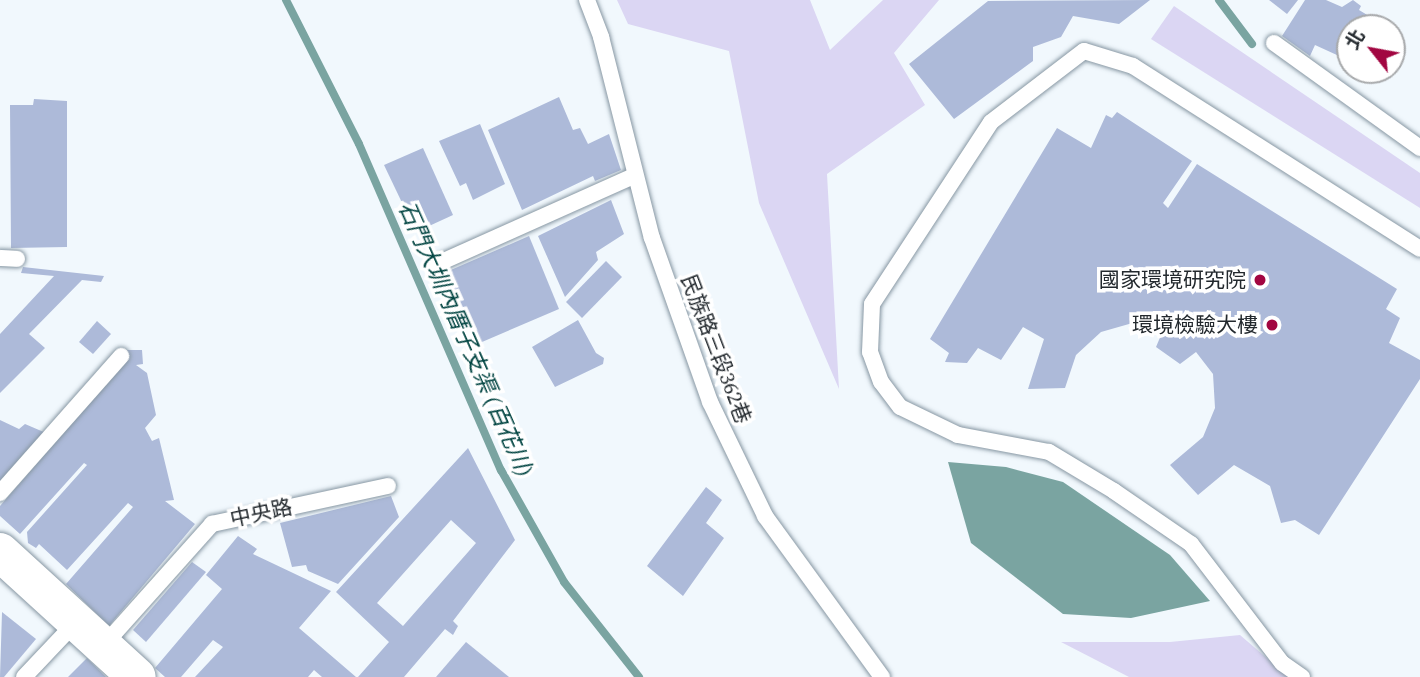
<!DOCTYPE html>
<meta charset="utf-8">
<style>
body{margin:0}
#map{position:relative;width:1420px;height:677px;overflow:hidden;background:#f1f8fd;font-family:"Source Serif 4","Noto Sans TC",serif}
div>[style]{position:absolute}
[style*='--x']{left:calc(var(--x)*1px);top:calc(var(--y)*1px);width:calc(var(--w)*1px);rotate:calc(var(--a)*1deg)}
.green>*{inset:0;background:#dbd6f3}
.water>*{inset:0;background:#7aa4a1}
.stream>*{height:8px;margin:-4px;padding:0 4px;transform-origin:4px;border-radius:4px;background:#7aa4a1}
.building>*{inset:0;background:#adbad9}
.roads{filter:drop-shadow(0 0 2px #8797a3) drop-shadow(0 0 2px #8797a3)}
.service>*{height:16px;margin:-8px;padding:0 8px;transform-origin:8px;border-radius:8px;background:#fff}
.tertiary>*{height:38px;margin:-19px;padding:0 19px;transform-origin:19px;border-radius:19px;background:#fff}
.dots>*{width:19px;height:19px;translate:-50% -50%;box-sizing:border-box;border:4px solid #fff;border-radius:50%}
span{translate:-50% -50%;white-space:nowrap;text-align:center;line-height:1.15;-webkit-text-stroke:7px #fff;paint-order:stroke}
.poi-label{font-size:21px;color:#23292e}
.right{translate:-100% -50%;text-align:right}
.street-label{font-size:21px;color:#23292e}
.water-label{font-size:23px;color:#004441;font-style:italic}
.north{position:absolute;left:1336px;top:14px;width:70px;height:70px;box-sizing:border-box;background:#fff;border:2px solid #a7a9ab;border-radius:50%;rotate:301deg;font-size:19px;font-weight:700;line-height:28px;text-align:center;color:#23292e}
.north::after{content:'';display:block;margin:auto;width:24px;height:32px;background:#a20641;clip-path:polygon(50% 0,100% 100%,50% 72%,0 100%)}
</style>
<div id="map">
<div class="green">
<div style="clip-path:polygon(617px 0,810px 0,830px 50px,883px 0,939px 0,894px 53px,925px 105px,827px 174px,839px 389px,759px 203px,729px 51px,628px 24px)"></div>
<div style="clip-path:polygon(1174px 6px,1420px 173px,1420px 208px,1151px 39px)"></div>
<div style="clip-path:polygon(1240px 635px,1289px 677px,1129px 677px,1061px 642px,1170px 642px)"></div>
</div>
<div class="water">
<div style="clip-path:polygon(948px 462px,1006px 467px,1063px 482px,1170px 555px,1210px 601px,1131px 618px,1063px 614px,971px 543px)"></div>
</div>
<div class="stream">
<div style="--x:286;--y:0;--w:161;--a:63.1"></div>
<div style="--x:359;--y:144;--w:356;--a:66.5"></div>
<div style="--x:501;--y:470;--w:129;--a:60.6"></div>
<div style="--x:564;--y:582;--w:121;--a:51.7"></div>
<div style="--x:1219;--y:0;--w:55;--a:53.1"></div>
</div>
<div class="building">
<div style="clip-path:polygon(1150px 0,1119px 24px,1073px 16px,1061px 37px,1033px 47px,1033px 61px,954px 119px,909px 64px,988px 1px)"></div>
<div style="clip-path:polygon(1269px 0,1298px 0,1287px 14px)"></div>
<div style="clip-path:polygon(1305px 0,1326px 0,1342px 7px,1353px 0,1361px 6px,1359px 10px,1374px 19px,1369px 28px,1350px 28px,1350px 61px,1315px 45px,1310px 56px,1282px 36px)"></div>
<div style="clip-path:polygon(559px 97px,573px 130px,580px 128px,588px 144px,609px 134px,621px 170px,595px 181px,593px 176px,522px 210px,488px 130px)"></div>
<div style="clip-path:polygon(34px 99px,67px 101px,67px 247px,11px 248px,10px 105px,33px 105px)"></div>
<div style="clip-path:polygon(1117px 112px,1192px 161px,1163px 203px,1168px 208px,1197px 164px,1397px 289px,1386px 309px,1400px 318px,1389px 343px,1420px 360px,1420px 379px,1319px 535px,1295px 520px,1281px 523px,1270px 486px,1234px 465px,1198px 495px,1170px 465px,1203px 437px,1215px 408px,1213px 374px,1196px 352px,1180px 364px,1156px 347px,1164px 328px,1136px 322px,1101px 332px,1076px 355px,1065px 388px,1028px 389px,1044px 339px,1023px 327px,1001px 360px,978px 348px,967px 363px,945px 362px,949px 353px,930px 339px,1057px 128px,1091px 148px,1106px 115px,1112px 118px)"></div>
<div style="clip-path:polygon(480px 124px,505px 184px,473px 200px,466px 183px,460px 186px,439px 141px)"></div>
<div style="clip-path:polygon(423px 148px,453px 215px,416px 232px,384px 165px)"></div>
<div style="clip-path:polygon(611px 200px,624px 234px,596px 252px,598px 260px,565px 297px,538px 236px)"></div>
<div style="clip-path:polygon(529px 236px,559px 309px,468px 348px,437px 276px)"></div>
<div style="clip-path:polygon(606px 261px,622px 277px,582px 318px,566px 302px)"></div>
<div style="clip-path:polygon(23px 267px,104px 276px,101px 282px,82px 280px,29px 334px,45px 348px,0 393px,0 334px,54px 276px,21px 273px)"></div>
<div style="clip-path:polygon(578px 320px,596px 353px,604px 358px,603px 364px,555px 387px,532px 347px)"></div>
<div style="clip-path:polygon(97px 321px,111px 334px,93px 354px,79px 342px)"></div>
<div style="clip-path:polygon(127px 350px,142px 350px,143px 364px,136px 365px,147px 373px,156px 415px,145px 428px,152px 441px,159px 438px,174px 500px,165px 501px,195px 524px,109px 626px,66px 584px,133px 507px,128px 503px,67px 570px,39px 544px,36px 548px,28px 543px,27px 532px,87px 465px,84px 463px,20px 534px,0 516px,0 506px,129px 357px)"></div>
<div style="clip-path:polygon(0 420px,19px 429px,25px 424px,46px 433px,0 485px)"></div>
<div style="clip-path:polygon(evenodd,468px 448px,515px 540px,453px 621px,458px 626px,453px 635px,445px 629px,404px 677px,358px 677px,389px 642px,336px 592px,468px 448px,451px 520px,476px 543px,403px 626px,377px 603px,451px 520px)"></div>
<div style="clip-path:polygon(706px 487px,722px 500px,706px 523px,724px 538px,683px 596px,647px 566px)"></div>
<div style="clip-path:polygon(391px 496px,399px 517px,338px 584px,308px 571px,306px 565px,292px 567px,280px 523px)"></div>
<div style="clip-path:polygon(238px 536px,257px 549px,253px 554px,331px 591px,299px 628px,356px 677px,322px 677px,314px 670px,308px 677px,195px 677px,223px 647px,213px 640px,181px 677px,165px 677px,155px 668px,222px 589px,206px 575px)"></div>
<div style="clip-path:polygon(192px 562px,206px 572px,146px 642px,133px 630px)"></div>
<div style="clip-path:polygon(2px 612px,36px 639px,4px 677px,0 677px)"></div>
<div style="clip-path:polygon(466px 642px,509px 677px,436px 677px)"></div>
<div style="clip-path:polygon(87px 658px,106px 677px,68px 677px)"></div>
</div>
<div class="roads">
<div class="service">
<div style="--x:587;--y:0;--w:40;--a:69"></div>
<div style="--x:601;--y:37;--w:207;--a:75.8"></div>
<div style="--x:652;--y:238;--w:174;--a:70.5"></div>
<div style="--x:710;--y:402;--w:127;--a:64.2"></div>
<div style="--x:765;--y:516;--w:199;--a:54"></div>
<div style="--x:1274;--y:43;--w:180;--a:35.7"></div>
<div style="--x:0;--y:258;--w:17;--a:3"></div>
<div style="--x:437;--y:264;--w:216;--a:-24.1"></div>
<div style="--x:0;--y:493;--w:183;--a:-48.5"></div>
<div style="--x:103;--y:646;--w:164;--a:-48.2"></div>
<div style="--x:212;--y:524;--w:180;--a:-12.2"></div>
<div style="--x:24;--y:677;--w:76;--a:-46.6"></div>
<div style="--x:1302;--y:677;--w:24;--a:-145"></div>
<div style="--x:1282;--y:663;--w:150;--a:-127.4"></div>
<div style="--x:1191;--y:544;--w:93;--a:-145.5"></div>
<div style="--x:1114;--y:491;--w:76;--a:-149"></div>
<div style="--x:1049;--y:452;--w:93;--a:-169.4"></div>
<div style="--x:958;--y:435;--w:64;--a:-154.2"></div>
<div style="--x:900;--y:407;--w:31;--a:-127"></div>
<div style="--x:881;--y:382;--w:32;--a:-110"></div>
<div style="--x:870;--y:352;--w:48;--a:-87.6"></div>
<div style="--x:872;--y:304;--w:217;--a:-56.8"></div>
<div style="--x:991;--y:122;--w:117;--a:-37.4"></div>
<div style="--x:1084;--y:51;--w:51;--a:17"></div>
<div style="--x:1133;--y:66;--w:340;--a:32.5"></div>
</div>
<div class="tertiary">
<div style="--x:0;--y:552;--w:185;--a:42.4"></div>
</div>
</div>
<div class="dots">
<div style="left:1260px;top:280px;background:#a20641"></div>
<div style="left:1272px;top:325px;background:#a20641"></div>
</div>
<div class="poi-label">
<span class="right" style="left:1246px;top:280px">國家環境研究院</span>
<span class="right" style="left:1258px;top:325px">環境檢驗大樓</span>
</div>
<div class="street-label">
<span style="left:716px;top:349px;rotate:69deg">民族路三段362巷</span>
<span style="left:261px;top:513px;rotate:-12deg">中央路</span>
</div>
<div class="water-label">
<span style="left:466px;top:339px;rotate:66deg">石門大圳內厝子支渠 (百花川)</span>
</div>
<div class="north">北</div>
</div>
